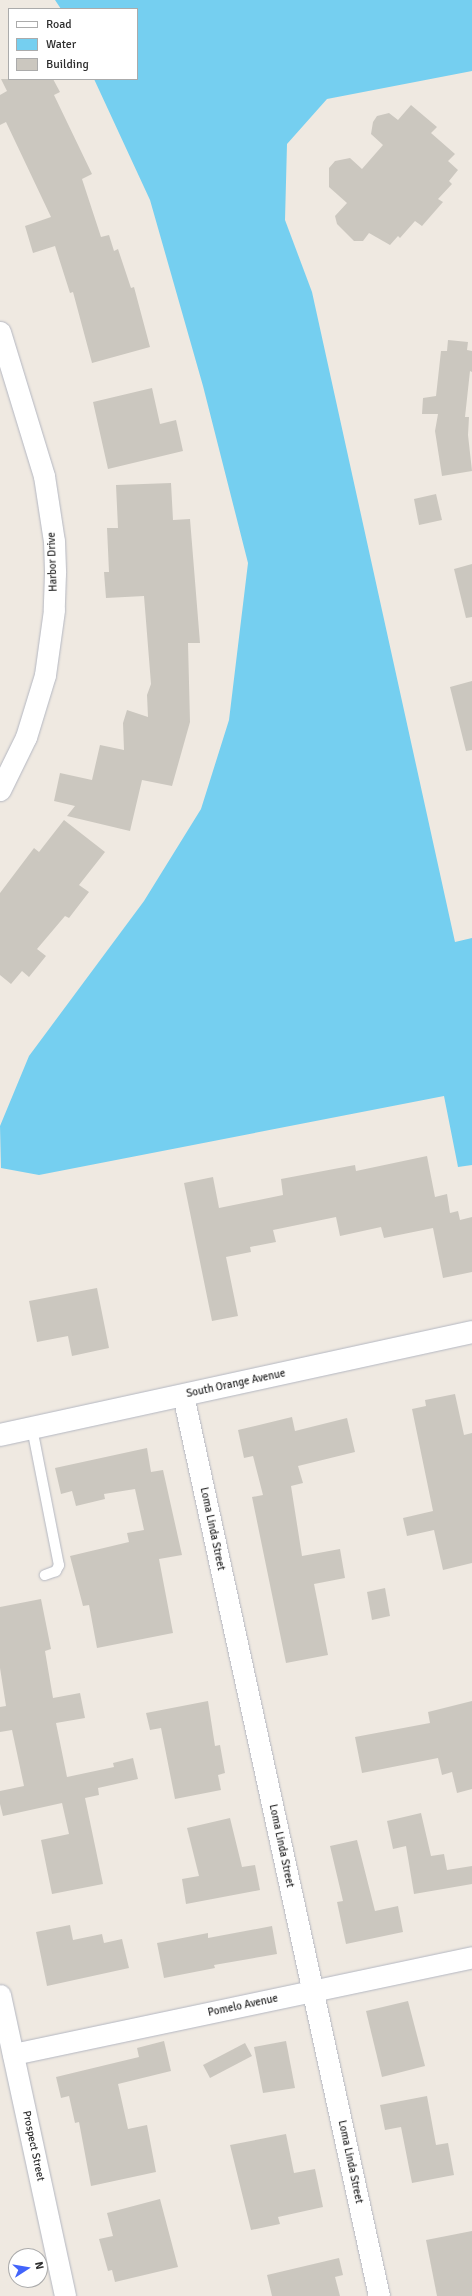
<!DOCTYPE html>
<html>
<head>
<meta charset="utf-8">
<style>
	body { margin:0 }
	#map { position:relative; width:472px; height:2296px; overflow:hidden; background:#efe9e1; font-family:Signika,sans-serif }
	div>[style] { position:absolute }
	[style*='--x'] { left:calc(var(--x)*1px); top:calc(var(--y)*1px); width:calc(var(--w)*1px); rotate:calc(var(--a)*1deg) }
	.water>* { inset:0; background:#75cff0 }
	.building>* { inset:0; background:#cbc7bf }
	.roads { filter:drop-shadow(0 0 1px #b4b7c1) drop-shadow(0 0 1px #b4b7c1) }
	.service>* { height:10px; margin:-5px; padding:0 5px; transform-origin:5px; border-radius:5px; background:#fff }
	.minor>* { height:21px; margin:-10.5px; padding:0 10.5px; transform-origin:10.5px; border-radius:10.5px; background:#fff }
	.tertiary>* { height:22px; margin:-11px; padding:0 11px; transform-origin:11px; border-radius:11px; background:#fff }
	span { translate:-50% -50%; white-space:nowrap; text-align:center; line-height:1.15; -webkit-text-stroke:3.5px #fff; paint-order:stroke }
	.street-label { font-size:11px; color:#2e2e2e }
	.legend { position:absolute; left:8px; top:8px; width:130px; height:72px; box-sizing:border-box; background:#fff; border:1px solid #ababab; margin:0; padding:5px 7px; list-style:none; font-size:12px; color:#2e2e2e }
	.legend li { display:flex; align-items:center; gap:8px; height:20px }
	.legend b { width:20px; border:1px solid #ababab }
	.north { position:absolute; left:8px; top:2248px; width:40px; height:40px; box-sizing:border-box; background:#fff; border:1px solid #ababab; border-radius:50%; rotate:78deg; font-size:11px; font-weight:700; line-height:16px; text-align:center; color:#2e2e2e }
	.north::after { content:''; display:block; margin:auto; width:14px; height:18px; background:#4264fb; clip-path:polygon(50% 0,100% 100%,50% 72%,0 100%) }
</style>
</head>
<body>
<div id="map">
	<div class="water">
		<div style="clip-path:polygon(55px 0,472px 0,472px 71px,327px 99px,287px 144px,285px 220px,312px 292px,455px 942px,472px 938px,472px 1165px,458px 1167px,444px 1096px,39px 1175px,1px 1168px,0 1126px,29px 1056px,144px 901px,201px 809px,229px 720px,248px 563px,203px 386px,150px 200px,94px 79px,137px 79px,137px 9px,61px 9px)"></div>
	</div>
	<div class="building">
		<div style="clip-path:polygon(1px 79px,53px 79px,60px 92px,54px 95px,92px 174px,82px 179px,101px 237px,109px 235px,114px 251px,118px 249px,131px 288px,134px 287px,150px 347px,92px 363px,73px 292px,70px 293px,55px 246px,33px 253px,25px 226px,51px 217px,6px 122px,0 125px,0 95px,7px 91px)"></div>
		<div style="clip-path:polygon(411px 105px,437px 127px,431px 133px,455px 154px,448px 161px,458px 170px,449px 181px,452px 184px,438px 199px,443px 202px,422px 226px,415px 221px,400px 238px,398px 236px,390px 245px,369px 233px,363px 241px,354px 241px,337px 224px,335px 216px,347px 203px,329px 187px,329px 168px,335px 161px,350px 158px,362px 169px,383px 145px,371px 134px,373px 122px,377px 116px,389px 113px,398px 120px)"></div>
		<div style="clip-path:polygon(448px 340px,468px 342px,467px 350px,472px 351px,472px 372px,470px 371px,465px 417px,469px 417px,468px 435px,472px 471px,442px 476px,435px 431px,438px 414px,422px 414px,423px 398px,436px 396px,441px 351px,447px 351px)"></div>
		<div style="clip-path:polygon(152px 388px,160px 424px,176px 420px,183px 451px,108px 469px,93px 402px)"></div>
		<div style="clip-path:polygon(171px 483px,173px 520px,190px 519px,200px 643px,188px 643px,190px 722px,172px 786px,142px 780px,130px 831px,67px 816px,75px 806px,54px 801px,60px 773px,92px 780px,100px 745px,124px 750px,123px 723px,127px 710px,148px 717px,147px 695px,151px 684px,144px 596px,106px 598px,104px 572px,109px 572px,107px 528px,118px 528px,116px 485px)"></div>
		<div style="clip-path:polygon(436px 494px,442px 520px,419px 525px,414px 499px)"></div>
		<div style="clip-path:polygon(472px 564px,472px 617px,466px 618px,454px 569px)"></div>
		<div style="clip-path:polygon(472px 681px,472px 750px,466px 751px,450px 687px)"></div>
		<div style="clip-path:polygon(64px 820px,105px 852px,79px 885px,89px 892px,69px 918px,65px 916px,37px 949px,46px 956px,29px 977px,22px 971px,11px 984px,0 975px,0 893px,34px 848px,39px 852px)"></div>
		<div style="clip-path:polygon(427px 1156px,435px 1197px,447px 1194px,450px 1213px,458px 1211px,460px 1220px,472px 1217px,472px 1272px,443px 1278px,433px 1228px,384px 1238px,381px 1227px,340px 1236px,336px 1217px,273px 1230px,276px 1242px,250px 1247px,251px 1252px,226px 1257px,238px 1316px,212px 1321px,184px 1183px,213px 1177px,219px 1208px,283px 1195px,281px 1179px,355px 1165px,356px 1171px)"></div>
		<div style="clip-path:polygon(97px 1288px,109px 1348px,72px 1356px,68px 1336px,37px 1342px,29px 1301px)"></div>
		<div style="clip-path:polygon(455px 1394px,464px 1435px,472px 1433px,472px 1563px,443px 1570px,434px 1530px,407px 1536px,403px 1518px,433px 1511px,412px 1409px,426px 1406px,425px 1400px)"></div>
		<div style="clip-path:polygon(292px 1417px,295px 1431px,347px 1418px,355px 1452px,298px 1466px,303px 1483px,291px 1486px,302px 1556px,340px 1549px,345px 1578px,314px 1584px,328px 1655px,286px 1663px,252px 1497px,263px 1495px,253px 1456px,244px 1458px,238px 1430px)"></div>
		<div style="clip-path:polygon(147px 1448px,151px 1472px,163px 1470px,182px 1555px,159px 1559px,173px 1633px,97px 1648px,89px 1605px,83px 1606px,70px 1556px,129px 1542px,127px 1533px,144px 1530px,135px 1489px,104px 1494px,105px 1499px,76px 1506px,72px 1491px,61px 1494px,55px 1468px)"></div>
		<div style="clip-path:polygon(385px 1588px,390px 1616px,372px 1620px,367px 1592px)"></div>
		<div style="clip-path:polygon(41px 1599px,51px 1649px,45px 1651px,53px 1698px,80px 1693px,85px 1718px,56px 1723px,67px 1777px,114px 1767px,113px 1763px,133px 1758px,138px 1779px,98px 1788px,99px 1795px,85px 1798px,103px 1884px,52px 1894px,41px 1840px,69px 1834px,62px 1803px,3px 1816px,0 1804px,0 1791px,24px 1786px,12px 1730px,0 1732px,0 1707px,6px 1706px,0 1668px,0 1607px)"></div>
		<div style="clip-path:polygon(208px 1701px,215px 1746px,220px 1745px,225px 1773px,218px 1775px,221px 1790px,175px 1799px,161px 1728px,150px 1730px,146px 1713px)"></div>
		<div style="clip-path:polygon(472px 1701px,472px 1789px,457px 1793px,452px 1772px,442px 1775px,438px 1758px,362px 1773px,355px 1737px,430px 1723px,428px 1712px)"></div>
		<div style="clip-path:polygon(421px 1813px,431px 1856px,444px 1854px,447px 1870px,472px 1866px,472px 1884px,414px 1894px,406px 1846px,393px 1849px,387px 1821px)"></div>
		<div style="clip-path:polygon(230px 1818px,242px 1867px,255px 1865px,260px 1890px,186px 1904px,182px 1879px,199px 1876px,187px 1828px)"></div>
		<div style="clip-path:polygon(357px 1840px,375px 1911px,398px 1906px,403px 1932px,346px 1944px,337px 1902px,343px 1901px,330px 1846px)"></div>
		<div style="clip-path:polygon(70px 1925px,73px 1940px,102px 1934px,104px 1943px,122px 1939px,129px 1968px,47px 1986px,36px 1932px)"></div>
		<div style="clip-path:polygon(272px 1926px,277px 1954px,214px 1965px,215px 1968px,164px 1978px,157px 1943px,208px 1933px,208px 1938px)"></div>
		<div style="clip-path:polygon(408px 2001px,425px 2066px,382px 2077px,366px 2011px)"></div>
		<div style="clip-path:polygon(164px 2041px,171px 2071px,118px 2084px,128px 2129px,147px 2125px,156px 2172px,91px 2186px,79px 2122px,75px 2123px,69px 2096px,61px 2098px,56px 2077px,139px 2057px,137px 2048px)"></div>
		<div style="clip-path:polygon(286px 2041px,295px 2088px,263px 2093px,254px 2047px)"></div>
		<div style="clip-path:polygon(245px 2043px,252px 2056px,210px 2078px,203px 2065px)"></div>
		<div style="clip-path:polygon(427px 2096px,436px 2145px,448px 2143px,454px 2175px,412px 2183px,401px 2127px,385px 2130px,380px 2105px)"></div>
		<div style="clip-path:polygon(286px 2134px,294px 2173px,315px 2169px,323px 2207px,278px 2217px,280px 2224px,251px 2230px,230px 2145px)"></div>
		<div style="clip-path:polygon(160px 2199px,178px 2267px,115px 2282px,112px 2270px,108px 2271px,99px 2239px,113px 2236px,107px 2213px)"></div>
		<div style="clip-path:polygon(472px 2231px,472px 2296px,437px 2296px,426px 2240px)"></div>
		<div style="clip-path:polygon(339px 2258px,343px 2275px,335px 2277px,340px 2296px,272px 2296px,267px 2275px)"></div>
	</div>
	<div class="roads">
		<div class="service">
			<div style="--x:32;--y:1428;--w:140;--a:78.9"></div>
			<div style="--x:59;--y:1565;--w:7;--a:117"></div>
			<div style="--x:56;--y:1571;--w:12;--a:160"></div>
		</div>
		<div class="minor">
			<div style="--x:0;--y:332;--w:151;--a:73"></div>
			<div style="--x:44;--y:476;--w:66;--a:81.3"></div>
			<div style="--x:54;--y:541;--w:32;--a:88"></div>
			<div style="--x:55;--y:573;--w:37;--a:92"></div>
			<div style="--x:54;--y:610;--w:66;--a:97.9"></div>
			<div style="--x:45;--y:675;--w:65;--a:107"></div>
			<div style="--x:26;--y:737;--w:59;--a:116.1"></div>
			<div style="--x:183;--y:1395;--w:922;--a:77.73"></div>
			<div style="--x:0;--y:1995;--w:308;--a:77.8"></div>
			<div style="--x:13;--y:2054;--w:469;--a:-11.9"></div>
		</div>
		<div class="tertiary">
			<div style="--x:0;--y:1435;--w:483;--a:-12.3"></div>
		</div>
	</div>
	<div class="street-label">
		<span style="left:53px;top:562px;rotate:-92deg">Harbor Drive</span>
		<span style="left:236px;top:1384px;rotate:-12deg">South Orange Avenue</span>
		<span style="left:212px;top:1529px;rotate:78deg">Loma Linda Street</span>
		<span style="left:281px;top:1846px;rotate:78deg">Loma Linda Street</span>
		<span style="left:243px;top:2006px;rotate:-12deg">Pomelo Avenue</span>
		<span style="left:33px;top:2146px;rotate:78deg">Prospect Street</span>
		<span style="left:350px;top:2162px;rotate:78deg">Loma Linda Street</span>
	</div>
	<ul class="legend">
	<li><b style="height:5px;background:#fff"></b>Road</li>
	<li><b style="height:11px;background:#75cff0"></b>Water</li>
	<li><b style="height:11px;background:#cbc7bf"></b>Building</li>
	</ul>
	<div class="north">N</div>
</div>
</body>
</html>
